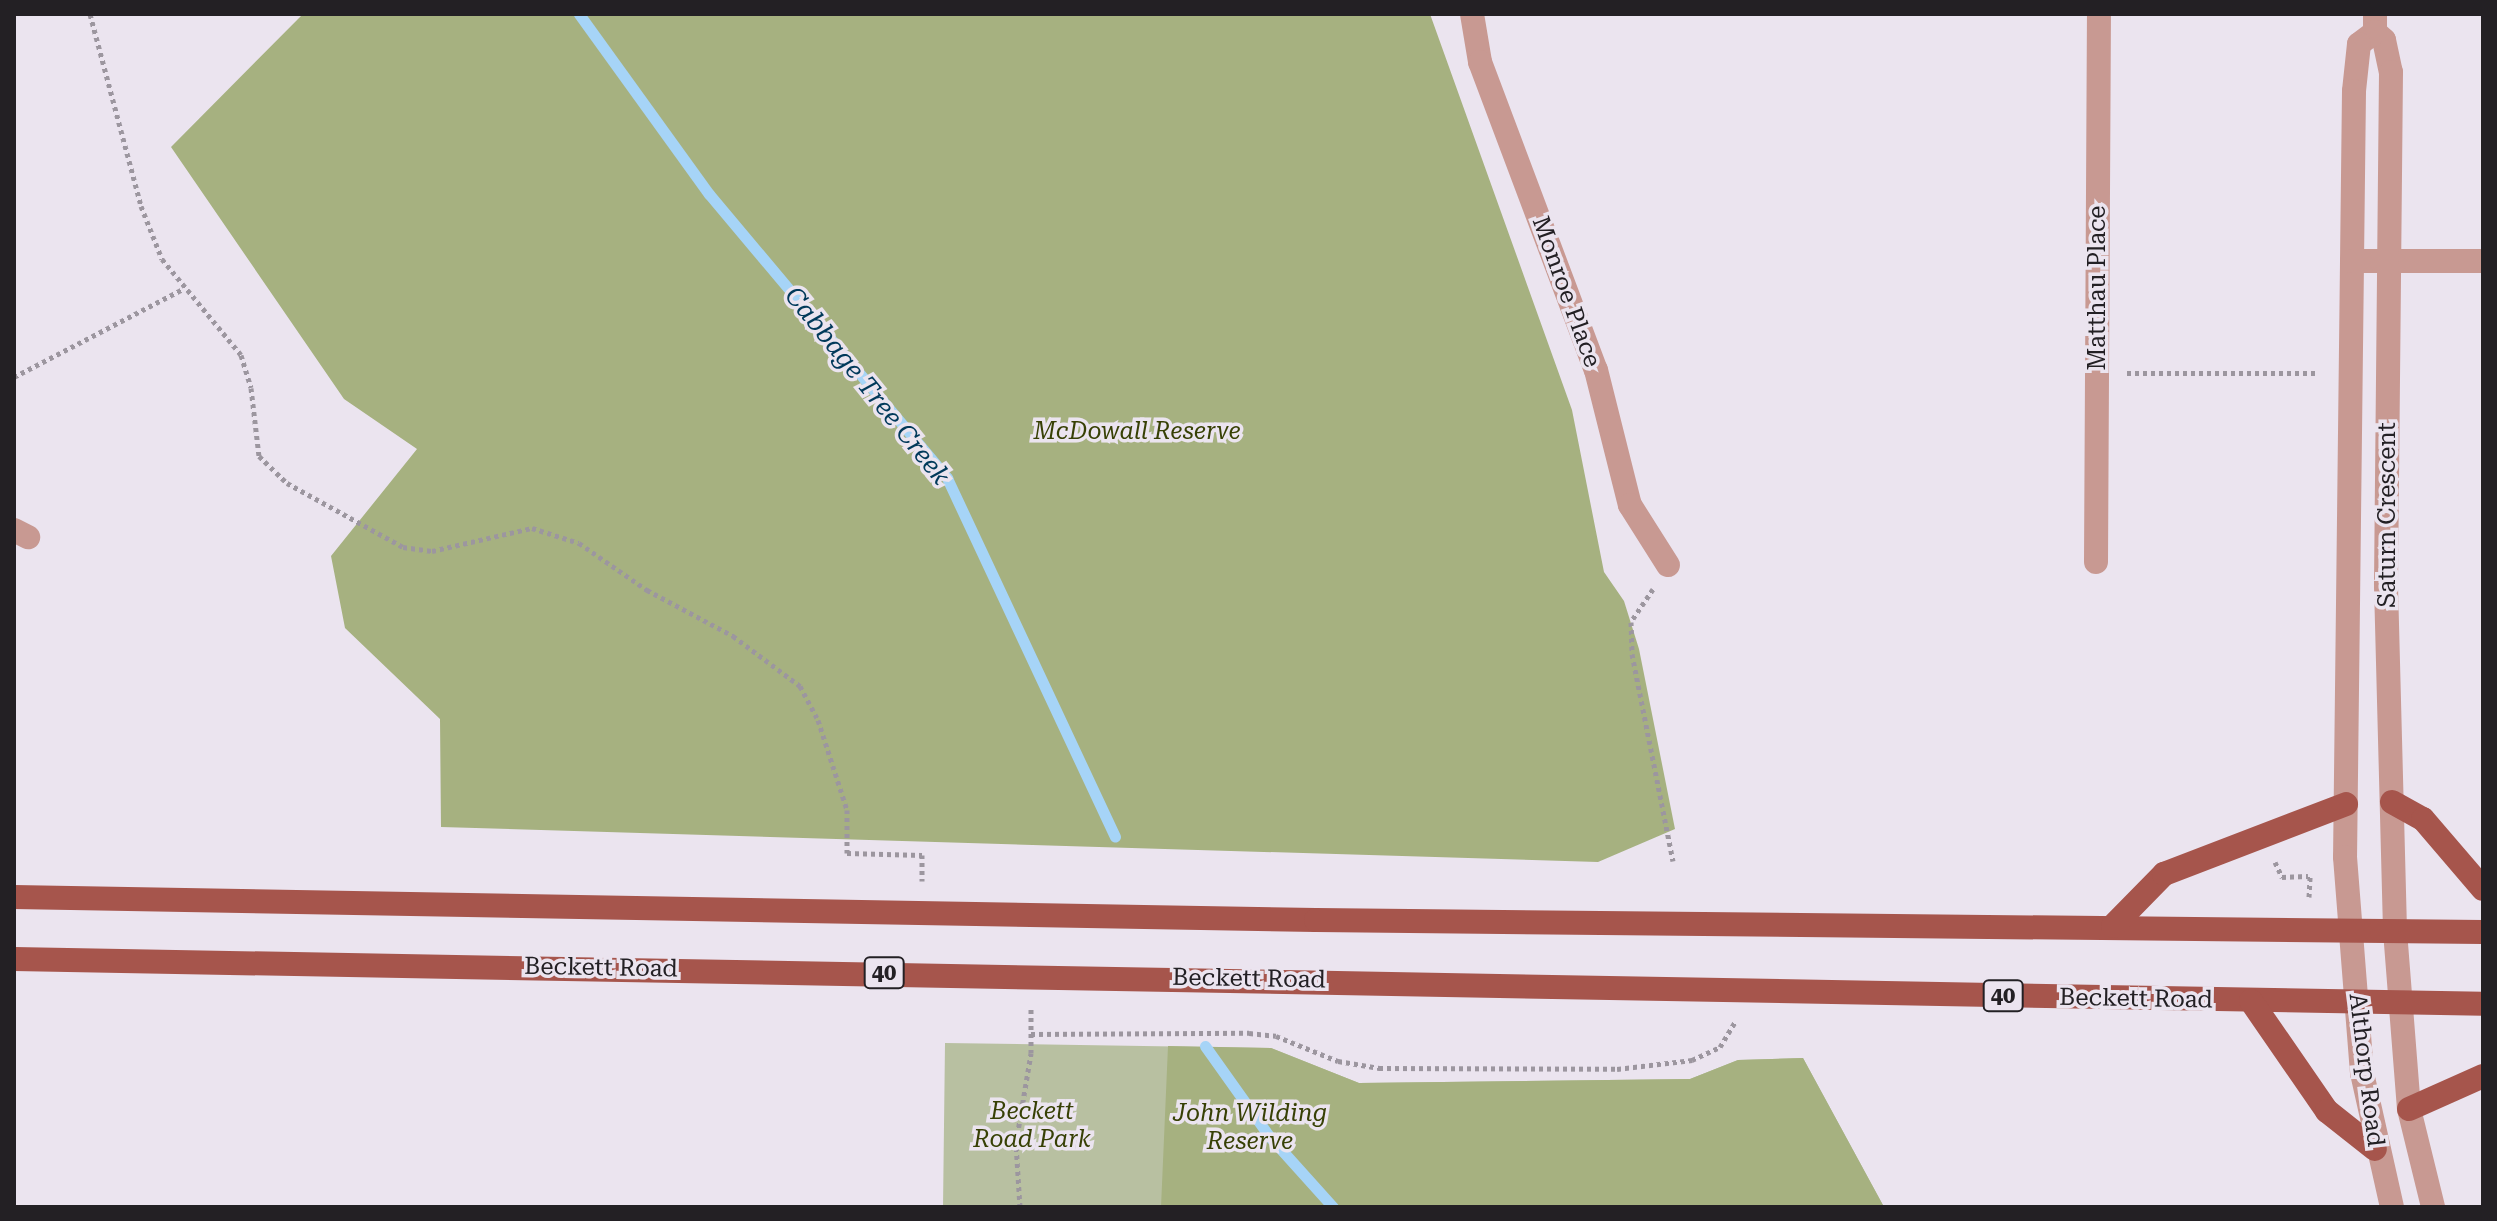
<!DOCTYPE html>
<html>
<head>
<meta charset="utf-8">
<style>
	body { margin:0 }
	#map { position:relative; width:2497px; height:1221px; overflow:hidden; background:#ebe4ef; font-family:"Roboto Serif",serif }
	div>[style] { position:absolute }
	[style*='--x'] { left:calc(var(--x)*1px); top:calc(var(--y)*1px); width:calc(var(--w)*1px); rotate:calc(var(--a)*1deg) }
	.green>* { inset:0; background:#b8c0a1 }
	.forest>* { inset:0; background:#a6b180 }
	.stream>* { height:11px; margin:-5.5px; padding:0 5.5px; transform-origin:5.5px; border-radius:5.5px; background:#a6d4f7 }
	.path>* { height:5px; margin-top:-2.5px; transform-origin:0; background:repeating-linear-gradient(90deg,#9c969f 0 4px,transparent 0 8px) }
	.street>* { height:24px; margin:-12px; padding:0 12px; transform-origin:12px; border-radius:12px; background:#c89992 }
	.primary>* { height:24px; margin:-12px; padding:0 12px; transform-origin:12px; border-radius:12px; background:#a6554c }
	span { translate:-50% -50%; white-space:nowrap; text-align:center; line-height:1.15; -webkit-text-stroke:7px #ebe4ef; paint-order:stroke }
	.shield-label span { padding:2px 6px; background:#ebe4ef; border:2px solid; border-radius:6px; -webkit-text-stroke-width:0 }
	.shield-label { font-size:22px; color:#232024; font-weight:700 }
	.street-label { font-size:24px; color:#232024 }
	.park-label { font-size:24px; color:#374005; font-style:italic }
	.water-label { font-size:26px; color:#00395a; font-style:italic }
	.frame { position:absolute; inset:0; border:16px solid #232024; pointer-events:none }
</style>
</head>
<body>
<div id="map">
	<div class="green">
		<div style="clip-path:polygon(945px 1043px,1271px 1048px,1359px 1083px,1690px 1079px,1738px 1060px,1803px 1058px,1884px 1207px,943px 1207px)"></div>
	</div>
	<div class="forest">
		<div style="clip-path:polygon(303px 14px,1430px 14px,1572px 410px,1604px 572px,1624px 601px,1639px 649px,1675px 829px,1598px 862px,441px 827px,440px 719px,345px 628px,331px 556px,417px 449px,344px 399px,171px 147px)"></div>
		<div style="clip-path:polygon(1168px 1046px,1271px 1048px,1359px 1083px,1690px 1079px,1738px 1060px,1803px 1058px,1884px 1207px,1161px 1207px)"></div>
	</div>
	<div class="stream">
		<div style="--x:579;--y:14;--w:222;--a:54.2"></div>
		<div style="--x:709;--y:194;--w:371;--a:50"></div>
		<div style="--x:947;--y:478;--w:396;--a:64.9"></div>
		<div style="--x:1205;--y:1046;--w:110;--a:54.6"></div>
		<div style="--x:1269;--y:1136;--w:96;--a:48"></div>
	</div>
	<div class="path">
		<div style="--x:90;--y:14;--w:199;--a:75.1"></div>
		<div style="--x:141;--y:206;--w:57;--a:68.4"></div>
		<div style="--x:162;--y:259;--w:124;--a:50.5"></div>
		<div style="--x:241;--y:355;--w:34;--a:73"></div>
		<div style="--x:251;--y:388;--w:68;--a:83.3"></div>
		<div style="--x:259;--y:456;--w:39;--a:44"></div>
		<div style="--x:287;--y:483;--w:132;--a:28.9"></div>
		<div style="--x:403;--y:547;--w:29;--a:8"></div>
		<div style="--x:432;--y:551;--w:103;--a:-13"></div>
		<div style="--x:532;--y:528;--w:49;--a:17.7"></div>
		<div style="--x:579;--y:543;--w:83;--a:34.7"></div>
		<div style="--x:647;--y:590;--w:98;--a:28.1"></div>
		<div style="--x:733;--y:636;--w:84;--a:36.7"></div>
		<div style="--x:800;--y:686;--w:38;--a:62"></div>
		<div style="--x:818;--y:720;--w:95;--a:72.1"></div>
		<div style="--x:847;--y:810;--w:43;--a:90"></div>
		<div style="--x:847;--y:853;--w:75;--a:1.5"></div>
		<div style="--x:922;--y:855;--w:26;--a:90"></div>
		<div style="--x:2127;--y:373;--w:191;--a:0"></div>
		<div style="--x:14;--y:377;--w:191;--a:-27.5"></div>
		<div style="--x:1653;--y:589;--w:40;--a:124"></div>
		<div style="--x:1631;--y:622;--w:32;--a:88"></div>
		<div style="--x:1632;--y:654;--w:211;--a:78.8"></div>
		<div style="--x:2275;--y:862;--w:17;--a:65"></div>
		<div style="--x:2282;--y:877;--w:26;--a:-2"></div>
		<div style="--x:2309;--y:897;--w:21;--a:-87"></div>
		<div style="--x:1031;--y:1034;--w:218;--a:-0.3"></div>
		<div style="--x:1249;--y:1033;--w:27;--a:6"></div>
		<div style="--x:1276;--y:1036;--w:67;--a:22"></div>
		<div style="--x:1338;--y:1061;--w:42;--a:9.7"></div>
		<div style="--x:1379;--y:1068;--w:238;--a:0.2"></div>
		<div style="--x:1617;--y:1069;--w:76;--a:-6.8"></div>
		<div style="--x:1692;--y:1060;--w:31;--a:-25"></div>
		<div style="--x:1720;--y:1047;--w:29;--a:-59"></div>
		<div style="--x:1020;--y:1207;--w:64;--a:-93.6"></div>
		<div style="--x:1016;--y:1143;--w:91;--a:-80.5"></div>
		<div style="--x:1031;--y:1053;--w:44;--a:-90"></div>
	</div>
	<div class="street">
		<div style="--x:1472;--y:14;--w:49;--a:80.5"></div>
		<div style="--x:1480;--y:62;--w:329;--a:69.4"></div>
		<div style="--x:1596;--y:370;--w:139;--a:75.9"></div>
		<div style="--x:1630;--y:505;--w:71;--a:57.7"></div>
		<div style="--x:2375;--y:14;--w:18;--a:90"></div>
		<div style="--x:2375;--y:32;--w:12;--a:42"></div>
		<div style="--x:2384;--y:40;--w:33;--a:78"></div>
		<div style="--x:2391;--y:72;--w:514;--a:90.56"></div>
		<div style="--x:2386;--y:586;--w:345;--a:88.5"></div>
		<div style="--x:2395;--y:931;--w:179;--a:85.5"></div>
		<div style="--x:2409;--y:1109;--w:101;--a:76.2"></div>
		<div style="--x:2375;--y:32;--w:20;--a:143"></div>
		<div style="--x:2359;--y:44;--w:47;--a:96.1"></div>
		<div style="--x:2354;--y:91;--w:766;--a:90.67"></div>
		<div style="--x:2345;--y:857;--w:217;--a:85.5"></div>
		<div style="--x:2362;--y:1073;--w:137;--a:77.4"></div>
		<div style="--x:2352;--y:261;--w:131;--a:0"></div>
		<div style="--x:14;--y:530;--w:16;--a:27"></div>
		<div style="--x:2096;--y:562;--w:548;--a:-89.69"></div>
	</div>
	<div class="primary">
		<div style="--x:2392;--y:802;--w:35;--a:29"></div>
		<div style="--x:2423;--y:819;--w:92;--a:49.4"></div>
		<div style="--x:14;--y:897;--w:1302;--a:1.01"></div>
		<div style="--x:1316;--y:920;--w:1167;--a:0.59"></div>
		<div style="--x:2113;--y:926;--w:73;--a:-45.6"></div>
		<div style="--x:2164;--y:874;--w:195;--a:-21"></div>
		<div style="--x:14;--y:959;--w:2469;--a:1.04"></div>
		<div style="--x:2251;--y:1001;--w:134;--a:55.4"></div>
		<div style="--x:2327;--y:1111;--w:61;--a:38.4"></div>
		<div style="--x:2409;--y:1109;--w:81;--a:-24"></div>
	</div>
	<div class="shield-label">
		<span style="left:884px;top:973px">40</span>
		<span style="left:2003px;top:996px">40</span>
	</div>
	<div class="street-label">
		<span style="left:2098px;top:288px;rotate:-90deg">Matthau Place</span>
		<span style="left:1566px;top:292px;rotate:70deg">Monroe Place</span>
		<span style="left:2388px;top:515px;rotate:-90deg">Saturn Crescent</span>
		<span style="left:601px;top:968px;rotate:1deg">Beckett Road</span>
		<span style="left:1249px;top:979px;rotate:1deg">Beckett Road</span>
		<span style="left:2136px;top:999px;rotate:1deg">Beckett Road</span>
		<span style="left:2366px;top:1070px;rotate:83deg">Althorp Road</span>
	</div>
	<div class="park-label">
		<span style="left:1137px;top:432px">McDowall Reserve</span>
		<span style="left:1032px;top:1126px">Beckett<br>Road Park</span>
		<span style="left:1250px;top:1128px">John Wilding<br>Reserve</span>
	</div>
	<div class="water-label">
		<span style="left:867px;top:386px;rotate:51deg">Cabbage Tree Creek</span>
	</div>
	<div class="frame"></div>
</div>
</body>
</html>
